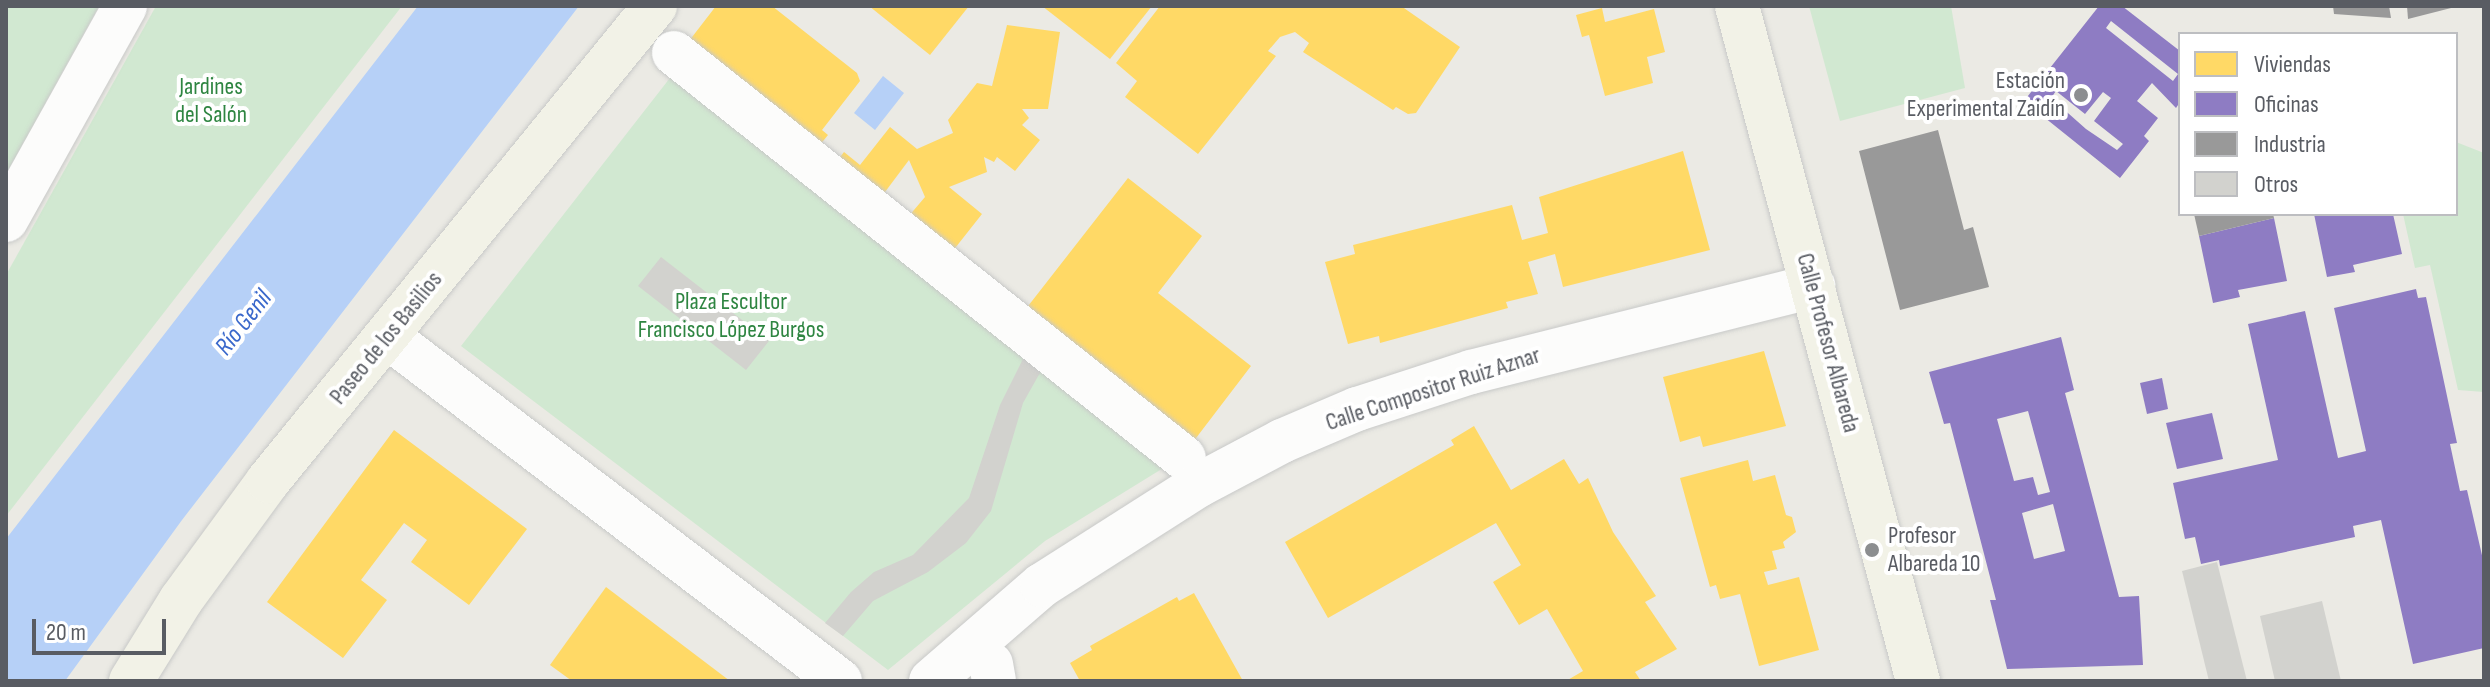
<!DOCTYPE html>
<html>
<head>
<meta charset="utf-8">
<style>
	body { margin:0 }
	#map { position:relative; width:2490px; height:687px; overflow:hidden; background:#ebeae4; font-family:"Sofia Sans Condensed",sans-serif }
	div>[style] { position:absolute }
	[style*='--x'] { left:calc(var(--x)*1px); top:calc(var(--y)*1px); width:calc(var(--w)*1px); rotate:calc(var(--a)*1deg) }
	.green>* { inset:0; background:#d1e8d1 }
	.water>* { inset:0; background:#b6d0f7 }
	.homes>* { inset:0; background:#ffd966 }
	.offices>* { inset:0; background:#8e7cc3 }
	.industry>* { inset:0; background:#999 }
	.building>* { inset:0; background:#d2d2ce }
	.roads { filter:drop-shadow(0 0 2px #c8c9c8) drop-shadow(0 0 2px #c8c9c8) }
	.minor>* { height:44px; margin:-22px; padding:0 22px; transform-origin:22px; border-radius:22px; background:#fcfcfb }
	.major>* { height:44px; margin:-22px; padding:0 22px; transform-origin:22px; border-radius:22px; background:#f2f2e7 }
	.dots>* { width:22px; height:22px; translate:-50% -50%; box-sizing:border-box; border:4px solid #fff; border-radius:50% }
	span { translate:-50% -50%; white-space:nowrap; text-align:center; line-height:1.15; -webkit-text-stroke:8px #fff; paint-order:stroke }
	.poi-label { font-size:24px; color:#595c63 }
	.right { translate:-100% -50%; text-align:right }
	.left { translate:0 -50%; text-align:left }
	.park-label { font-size:24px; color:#2e8541 }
	.street-label { font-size:24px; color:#595c63 }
	.water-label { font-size:26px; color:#3a68cb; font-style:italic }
	.frame { position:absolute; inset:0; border:8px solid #595c63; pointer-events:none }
	.legend { position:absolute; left:2178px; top:32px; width:280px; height:184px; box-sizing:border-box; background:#fff; border:2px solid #bdbec1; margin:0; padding:10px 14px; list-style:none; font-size:24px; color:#595c63 }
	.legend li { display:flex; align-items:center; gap:16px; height:40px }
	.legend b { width:40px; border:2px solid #bdbec1 }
	.scale { position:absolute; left:32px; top:619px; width:134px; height:36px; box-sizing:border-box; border:4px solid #595c63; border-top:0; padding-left:10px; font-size:24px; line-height:28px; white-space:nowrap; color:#595c63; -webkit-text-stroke:6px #fff; paint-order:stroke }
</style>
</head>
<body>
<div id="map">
	<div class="green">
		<div style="clip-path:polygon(6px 6px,99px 6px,6px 174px)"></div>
		<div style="clip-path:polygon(156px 6px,402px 6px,6px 516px,6px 275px)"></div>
		<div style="clip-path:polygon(1809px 6px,1951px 6px,1965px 88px,1840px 121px)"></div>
		<div style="clip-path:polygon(691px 51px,1199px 446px,1045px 541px,888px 670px,461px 346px)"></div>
		<div style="clip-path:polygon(2456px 142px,2484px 153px,2484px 392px,2458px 390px,2430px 265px,2415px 268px,2403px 214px,2456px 214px)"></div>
	</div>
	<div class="water">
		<div style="clip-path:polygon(418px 6px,579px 6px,182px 520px,65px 681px,6px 681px,6px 539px)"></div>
		<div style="clip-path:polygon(883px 76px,904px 93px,875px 130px,854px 113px)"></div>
	</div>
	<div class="homes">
		<div style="clip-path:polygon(716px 6px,772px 6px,857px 73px,860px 81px,822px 130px,828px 135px,819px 146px,689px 41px)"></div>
		<div style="clip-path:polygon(869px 6px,969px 6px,930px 55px)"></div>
		<div style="clip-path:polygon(1042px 6px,1152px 6px,1110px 59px)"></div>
		<div style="clip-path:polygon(1160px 6px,1401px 6px,1460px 47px,1416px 113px,1408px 114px,1396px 107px,1393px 110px,1303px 52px,1309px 43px,1295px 32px,1280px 37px,1268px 51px,1276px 56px,1198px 154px,1125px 97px,1137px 81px,1116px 63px)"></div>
		<div style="clip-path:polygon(1602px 8px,1605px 22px,1654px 9px,1665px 52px,1647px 57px,1653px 83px,1605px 96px,1589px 35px,1582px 37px,1576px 15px)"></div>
		<div style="clip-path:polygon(1007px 25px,1060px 32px,1048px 109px,1022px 109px,1029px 118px,1022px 125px,1040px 140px,1015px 171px,997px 157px,994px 162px,984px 157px,987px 172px,949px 187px,982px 214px,952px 252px,908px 217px,925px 197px,909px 160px,882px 196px,837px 161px,844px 152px,860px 165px,890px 127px,917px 149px,953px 133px,948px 120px,977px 83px,992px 86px)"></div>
		<div style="clip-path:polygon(1683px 151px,1710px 250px,1563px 287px,1555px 254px,1528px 262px,1538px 294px,1506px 302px,1508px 308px,1380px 343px,1379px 336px,1348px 344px,1325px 262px,1355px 254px,1353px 245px,1512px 205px,1522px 240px,1548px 233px,1539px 197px)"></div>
		<div style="clip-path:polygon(1128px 178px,1202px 236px,1158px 293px,1251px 366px,1193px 442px,1025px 310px)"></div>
		<div style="clip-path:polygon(1764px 351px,1786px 426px,1703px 447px,1700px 436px,1680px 442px,1663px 377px)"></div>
		<div style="clip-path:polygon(1474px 426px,1511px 490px,1564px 459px,1579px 484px,1588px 478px,1613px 532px,1656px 596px,1645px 602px,1677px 649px,1635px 672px,1641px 681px,1566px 681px,1583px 671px,1547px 609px,1519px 625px,1493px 582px,1521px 565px,1496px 523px,1328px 618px,1285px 542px,1454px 445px,1451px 440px)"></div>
		<div style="clip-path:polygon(394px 430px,527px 529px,469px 605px,411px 562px,427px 540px,404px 523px,361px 580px,387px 600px,343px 658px,267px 602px)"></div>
		<div style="clip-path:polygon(1748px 460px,1753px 481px,1775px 475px,1786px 515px,1792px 517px,1796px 532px,1783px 542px,1785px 548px,1772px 551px,1777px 569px,1764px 572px,1768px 585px,1799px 577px,1819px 650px,1759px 666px,1740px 594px,1720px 599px,1716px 585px,1710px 587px,1680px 478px)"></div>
		<div style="clip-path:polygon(606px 587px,730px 681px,572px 681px,550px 665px)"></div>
		<div style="clip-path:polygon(1194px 593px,1243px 681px,1080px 681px,1070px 663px,1092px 650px,1090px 646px,1177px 597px,1179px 601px)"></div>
	</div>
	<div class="offices">
		<div style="clip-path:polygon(evenodd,2099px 6px,2122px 6px,2180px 51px,2180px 102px,2176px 108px,2152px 83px,2137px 101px,2158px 118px,2144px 136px,2149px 141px,2120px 178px,2024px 101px,2099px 6px,2111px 21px,2178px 74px,2173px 81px,2106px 28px,2111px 21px,2099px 6px,2056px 91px,2085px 114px,2103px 92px,2111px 98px,2094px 121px,2123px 144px,2117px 150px,2086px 129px,2051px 98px,2056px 91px)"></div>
		<div style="clip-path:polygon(2314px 214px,2393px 214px,2402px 254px,2353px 265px,2355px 272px,2327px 277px)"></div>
		<div style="clip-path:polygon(2274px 218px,2287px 281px,2238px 290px,2240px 297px,2213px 303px,2199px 236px)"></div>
		<div style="clip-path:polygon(2416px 289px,2418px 298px,2426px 297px,2457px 443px,2450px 444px,2460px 491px,2467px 490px,2484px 564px,2484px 648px,2413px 664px,2381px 520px,2353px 526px,2355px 537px,2220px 566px,2219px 560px,2201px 564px,2195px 537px,2185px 539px,2173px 483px,2278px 460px,2248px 324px,2305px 311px,2338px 458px,2366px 451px,2334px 308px)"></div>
		<div style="clip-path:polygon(evenodd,2061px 337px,2074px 390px,2065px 393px,2119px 597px,2139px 596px,2143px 665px,2007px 669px,1990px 600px,1996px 600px,1950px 423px,1944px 424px,1929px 372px,2061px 337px,2028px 411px,2050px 492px,2038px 495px,2033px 477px,2014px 481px,1997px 419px,2028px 411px,2061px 337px,2053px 504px,2065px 551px,2034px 559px,2022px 513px,2053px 504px)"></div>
		<div style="clip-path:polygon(2162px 378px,2168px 409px,2147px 414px,2140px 383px)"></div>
		<div style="clip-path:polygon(2212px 413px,2223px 459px,2177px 469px,2166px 423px)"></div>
	</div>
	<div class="industry">
		<div style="clip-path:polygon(2333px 6px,2389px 6px,2391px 18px,2334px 14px)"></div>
		<div style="clip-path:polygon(2407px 6px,2455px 6px,2455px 7px,2408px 19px)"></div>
		<div style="clip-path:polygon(1938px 130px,1964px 230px,1973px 227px,1989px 287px,1900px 310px,1859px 151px)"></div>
		<div style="clip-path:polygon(2194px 214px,2273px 214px,2274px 218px,2199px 236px)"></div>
	</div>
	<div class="building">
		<div style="clip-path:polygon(661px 257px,769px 341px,746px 370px,638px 286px)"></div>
		<div style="clip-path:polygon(1025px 355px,1041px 371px,1023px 403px,991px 511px,966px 543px,928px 572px,873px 601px,843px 636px,825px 623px,851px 592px,874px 572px,913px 555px,969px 498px,1000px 405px)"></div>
		<div style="clip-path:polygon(2217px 562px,2247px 681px,2209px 681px,2182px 571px)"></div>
		<div style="clip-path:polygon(2322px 601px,2341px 681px,2275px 681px,2260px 616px)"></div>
	</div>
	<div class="roads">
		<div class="minor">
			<div style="--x:674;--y:53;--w:651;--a:38.45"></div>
			<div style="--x:6;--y:220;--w:245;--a:-60.9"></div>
			<div style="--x:388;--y:337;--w:568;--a:37.27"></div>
			<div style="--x:991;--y:664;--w:17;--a:80"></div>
			<div style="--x:931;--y:681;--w:147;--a:-40.9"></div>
			<div style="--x:1042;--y:585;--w:186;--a:-32.5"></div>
			<div style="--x:1199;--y:485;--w:94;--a:-27.9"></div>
			<div style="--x:1282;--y:441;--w:82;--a:-23.1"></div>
			<div style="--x:1357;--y:409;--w:120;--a:-18"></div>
			<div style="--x:1471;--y:372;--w:353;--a:-14.1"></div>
		</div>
		<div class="major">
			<div style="--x:1737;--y:6;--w:699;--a:74.99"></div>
			<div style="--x:131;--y:681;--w:95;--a:-58.3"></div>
			<div style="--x:181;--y:600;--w:147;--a:-53.8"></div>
			<div style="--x:268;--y:481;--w:613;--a:-50.83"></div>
		</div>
	</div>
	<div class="dots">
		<div style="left:2081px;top:95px;background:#8c8e90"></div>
		<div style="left:1872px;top:550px;background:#8c8e90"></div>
	</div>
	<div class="poi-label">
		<span class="right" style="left:2065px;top:95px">Estación<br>Experimental Zaidín</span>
		<span class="left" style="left:1888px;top:550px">Profesor<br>Albareda 10</span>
	</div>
	<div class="park-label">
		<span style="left:211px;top:101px">Jardines<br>del Salón</span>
		<span style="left:731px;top:316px">Plaza Escultor<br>Francisco López Burgos</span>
	</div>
	<div class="street-label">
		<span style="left:386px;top:338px;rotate:-51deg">Paseo de los Basilios</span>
		<span style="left:1828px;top:343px;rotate:75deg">Calle Profesor Albareda</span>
		<span style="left:1433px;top:389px;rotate:-18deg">Calle Compositor Ruiz Aznar</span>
	</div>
	<div class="water-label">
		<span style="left:244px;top:323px;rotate:-52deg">Río Genil</span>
	</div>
	<div class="frame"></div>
	<ul class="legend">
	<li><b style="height:22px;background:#ffd966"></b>Viviendas</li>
	<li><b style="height:22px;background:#8e7cc3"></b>Oficinas</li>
	<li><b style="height:22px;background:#999"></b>Industria</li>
	<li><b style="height:22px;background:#d2d2ce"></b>Otros</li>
	</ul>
	<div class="scale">20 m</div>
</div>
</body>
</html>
